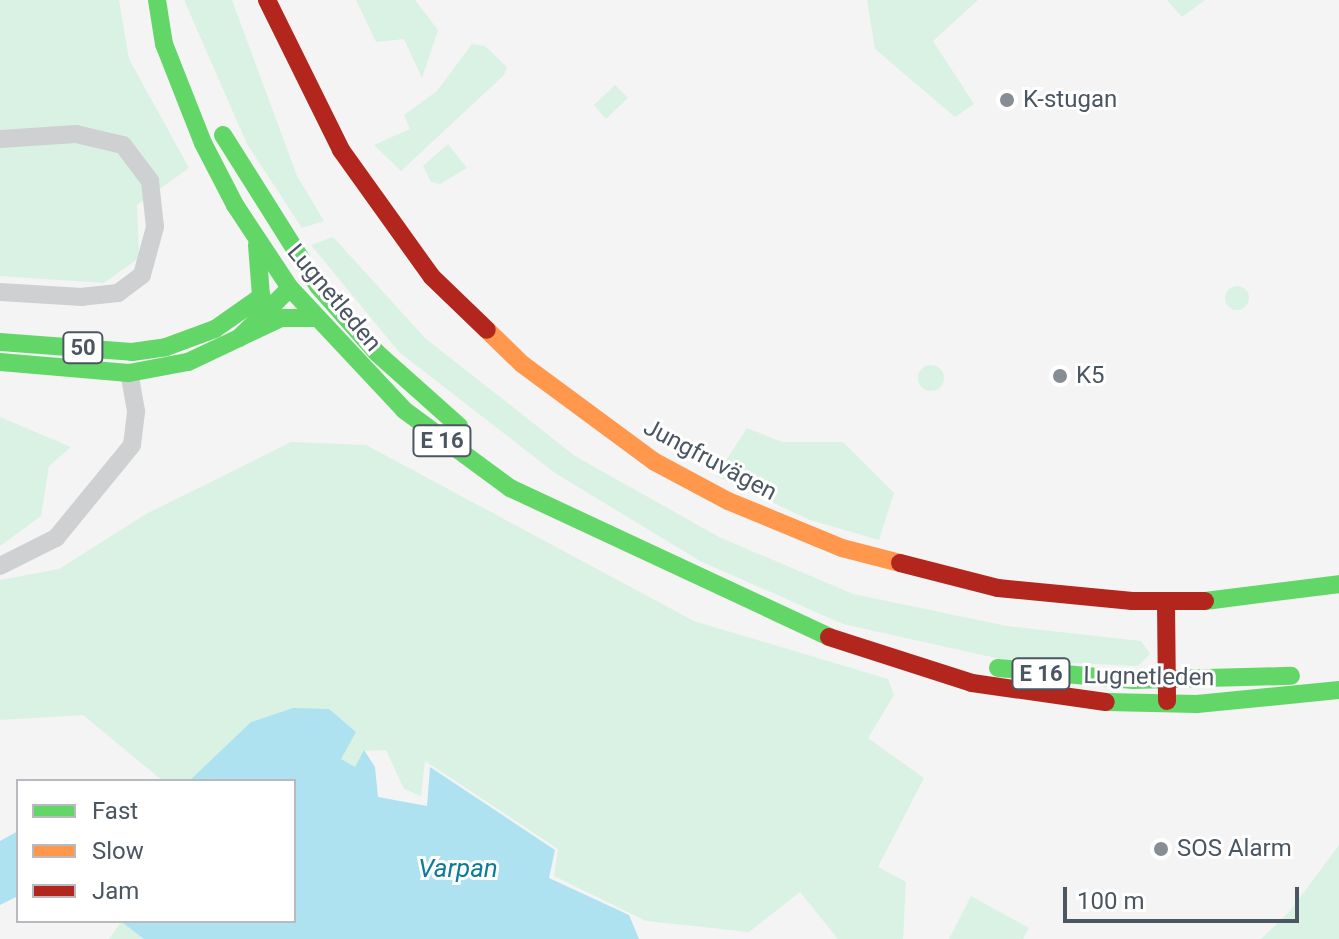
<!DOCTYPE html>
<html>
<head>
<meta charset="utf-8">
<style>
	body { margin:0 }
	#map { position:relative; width:1339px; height:939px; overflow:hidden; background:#f4f4f4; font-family:Roboto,sans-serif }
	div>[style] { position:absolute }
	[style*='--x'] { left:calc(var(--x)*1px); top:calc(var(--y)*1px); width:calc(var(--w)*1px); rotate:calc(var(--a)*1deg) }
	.green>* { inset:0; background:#d9f2e3 }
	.round { border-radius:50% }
	.water>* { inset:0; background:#aee2f0 }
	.street>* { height:18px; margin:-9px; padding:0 9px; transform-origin:9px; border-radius:9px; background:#ced0d2 }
	.fast>* { height:18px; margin:-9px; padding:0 9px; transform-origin:9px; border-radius:9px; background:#63d668 }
	.slow>* { height:18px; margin:-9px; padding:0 9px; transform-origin:9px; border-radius:9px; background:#ff974d }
	.jam>* { height:18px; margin:-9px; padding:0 9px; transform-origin:9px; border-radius:9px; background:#b3261e }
	.dots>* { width:22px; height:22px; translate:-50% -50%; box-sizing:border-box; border:4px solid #fff; border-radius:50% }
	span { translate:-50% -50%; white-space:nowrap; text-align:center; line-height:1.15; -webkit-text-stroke:6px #fff; paint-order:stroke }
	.shield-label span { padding:2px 6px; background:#fff; border:2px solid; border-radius:6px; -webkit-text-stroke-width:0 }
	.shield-label { font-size:22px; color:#4a5661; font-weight:700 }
	.poi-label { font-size:24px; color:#4a5661 }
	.left { translate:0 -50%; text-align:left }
	.street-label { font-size:24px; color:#4a5661 }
	.water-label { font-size:26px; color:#0c7c9b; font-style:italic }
	.legend { position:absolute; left:16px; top:779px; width:280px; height:144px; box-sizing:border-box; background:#fff; border:2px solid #b7bbc0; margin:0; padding:10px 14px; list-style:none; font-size:24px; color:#4a5661 }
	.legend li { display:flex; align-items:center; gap:16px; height:40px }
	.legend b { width:40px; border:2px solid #b7bbc0 }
	.scale { position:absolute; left:1063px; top:887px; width:236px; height:36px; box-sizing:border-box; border:4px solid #4a5661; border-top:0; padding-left:10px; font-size:24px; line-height:28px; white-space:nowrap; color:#4a5661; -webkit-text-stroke:6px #fff; paint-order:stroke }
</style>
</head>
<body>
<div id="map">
	<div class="green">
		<div style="clip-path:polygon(0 0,119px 0,129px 59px,189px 168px,137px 205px,139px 258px,104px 283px,0 276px)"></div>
		<div style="clip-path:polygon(184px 0,232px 0,297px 176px,324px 221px,302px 228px,247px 144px)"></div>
		<div style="clip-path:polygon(356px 0,415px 0,438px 30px,422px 78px,404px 39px,376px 42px)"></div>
		<div style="clip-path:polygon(867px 0,978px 0,933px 41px,974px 104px,955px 117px,875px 49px)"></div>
		<div style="clip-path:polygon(1167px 0,1205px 0,1182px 17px)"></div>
		<div style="clip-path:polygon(472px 44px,485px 46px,507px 67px,504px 75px,401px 171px,374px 145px,410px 129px,404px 115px,437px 91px)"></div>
		<div style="clip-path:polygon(615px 85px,628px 98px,606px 119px,594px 105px)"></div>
		<div style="clip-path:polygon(448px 144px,467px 168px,440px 184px,431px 182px,423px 166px)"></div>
		<div style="clip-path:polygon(333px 237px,425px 338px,575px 456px,719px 537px,853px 594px,1007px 626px,1141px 641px,1150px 654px,1138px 666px,1005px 660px,843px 624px,700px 561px,555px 473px,399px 352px,311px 245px)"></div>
		<div class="round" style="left:1225px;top:286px;width:24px;height:24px"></div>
		<div class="round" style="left:918px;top:365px;width:26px;height:26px"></div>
		<div style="clip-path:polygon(0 417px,71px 447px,49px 466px,41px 516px,0 546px)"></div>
		<div style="clip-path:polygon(747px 428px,782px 442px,843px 442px,894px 493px,879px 540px,810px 520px,716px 476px)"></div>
		<div style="clip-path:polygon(291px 442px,366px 445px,694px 621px,888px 679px,894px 695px,868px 738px,924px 778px,878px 867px,906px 882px,903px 939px,838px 939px,800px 892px,749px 932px,646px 921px,554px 876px,558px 849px,425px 761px,421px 796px,404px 789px,386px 750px,364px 751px,355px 768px,340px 759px,293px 708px,251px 722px,189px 781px,163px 781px,83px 715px,0 720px,0 580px,59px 569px,146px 514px)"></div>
		<div style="clip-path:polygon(1339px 845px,1339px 939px,1261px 939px,1290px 911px)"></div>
		<div style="clip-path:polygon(971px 896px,1029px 928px,1023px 939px,949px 939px)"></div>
		<div style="clip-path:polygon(121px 922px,144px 939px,109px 939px)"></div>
	</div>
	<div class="water">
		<div style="clip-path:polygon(293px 708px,329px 709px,356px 732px,341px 759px,355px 767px,364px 750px,375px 767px,378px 797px,427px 806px,430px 767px,555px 850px,549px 878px,629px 915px,639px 939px,144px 939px,120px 921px,294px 921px,294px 781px,189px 781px,251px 722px)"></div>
		<div style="clip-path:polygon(18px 831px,18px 896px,0 905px,0 841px)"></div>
	</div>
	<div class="street">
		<div style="--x:0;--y:139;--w:76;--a:-3.8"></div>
		<div style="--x:76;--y:134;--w:48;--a:13.2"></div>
		<div style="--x:123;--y:145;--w:45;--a:53.1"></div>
		<div style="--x:150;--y:181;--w:46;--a:83.8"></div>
		<div style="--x:155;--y:227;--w:50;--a:105.2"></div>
		<div style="--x:142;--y:275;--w:30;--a:143"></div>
		<div style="--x:118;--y:293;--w:36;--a:174"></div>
		<div style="--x:82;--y:297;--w:82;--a:-176.5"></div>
		<div style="--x:0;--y:566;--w:63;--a:-26.6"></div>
		<div style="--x:56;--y:538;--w:120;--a:-50.7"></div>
		<div style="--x:132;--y:445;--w:34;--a:-83"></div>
		<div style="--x:136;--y:411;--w:39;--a:-100"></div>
	</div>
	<div class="fast">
		<div style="--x:157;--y:0;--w:45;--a:81"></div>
		<div style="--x:164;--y:44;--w:106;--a:68.5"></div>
		<div style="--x:203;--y:143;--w:70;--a:62.7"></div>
		<div style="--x:235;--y:205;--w:100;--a:56.5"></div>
		<div style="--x:290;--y:288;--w:167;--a:46.9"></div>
		<div style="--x:404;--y:410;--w:132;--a:36.3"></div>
		<div style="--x:510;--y:488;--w:352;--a:25"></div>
		<div style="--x:223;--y:135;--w:178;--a:57.8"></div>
		<div style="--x:318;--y:286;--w:89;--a:48.6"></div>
		<div style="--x:377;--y:353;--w:110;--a:41.7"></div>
		<div style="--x:257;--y:245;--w:51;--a:85.5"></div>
		<div style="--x:239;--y:338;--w:47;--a:-25.5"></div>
		<div style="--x:281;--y:318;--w:34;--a:0"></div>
		<div style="--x:0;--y:342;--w:132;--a:4.3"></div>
		<div style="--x:132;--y:352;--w:34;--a:-8"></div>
		<div style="--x:166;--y:347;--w:52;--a:-20.2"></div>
		<div style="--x:215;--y:329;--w:57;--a:-35.1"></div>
		<div style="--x:0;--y:362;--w:129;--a:4.9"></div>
		<div style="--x:129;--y:373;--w:60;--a:-10.6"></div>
		<div style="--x:188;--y:362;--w:56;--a:-25.2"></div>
		<div style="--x:239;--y:338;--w:71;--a:-44.4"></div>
		<div style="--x:1205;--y:601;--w:135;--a:-7.2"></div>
		<div style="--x:998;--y:668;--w:136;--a:5.1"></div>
		<div style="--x:1133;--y:680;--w:158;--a:-1.5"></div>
		<div style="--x:1106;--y:702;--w:91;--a:1.3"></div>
		<div style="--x:1197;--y:704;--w:143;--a:-5.6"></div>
	</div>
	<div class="slow">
		<div style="--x:487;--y:330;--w:49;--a:44.2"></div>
		<div style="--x:522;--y:364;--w:165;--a:36.4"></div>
		<div style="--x:655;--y:462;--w:83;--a:28.1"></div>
		<div style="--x:728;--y:501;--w:123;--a:22.4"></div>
		<div style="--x:842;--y:548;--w:60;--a:14.5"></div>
	</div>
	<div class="jam">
		<div style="--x:267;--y:0;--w:167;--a:63.7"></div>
		<div style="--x:341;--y:150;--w:156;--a:54.4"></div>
		<div style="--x:432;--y:277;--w:76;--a:43.9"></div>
		<div style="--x:900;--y:563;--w:101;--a:14.3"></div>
		<div style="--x:998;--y:588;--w:135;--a:5.5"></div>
		<div style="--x:1132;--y:601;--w:73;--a:0"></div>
		<div style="--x:1166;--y:602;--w:99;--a:89.4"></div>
		<div style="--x:829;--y:637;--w:150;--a:17.8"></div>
		<div style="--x:972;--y:683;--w:135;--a:8.1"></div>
	</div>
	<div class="dots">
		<div style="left:1007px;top:100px;background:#868d94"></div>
		<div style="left:1060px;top:376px;background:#868d94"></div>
		<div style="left:1161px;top:849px;background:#868d94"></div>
	</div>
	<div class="shield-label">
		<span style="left:83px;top:348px">50</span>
		<span style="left:442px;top:441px">E 16</span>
		<span style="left:1041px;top:674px">E 16</span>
	</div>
	<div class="poi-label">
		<span class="left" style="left:1023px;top:100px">K-stugan</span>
		<span class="left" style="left:1076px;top:376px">K5</span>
		<span class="left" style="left:1177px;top:849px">SOS Alarm</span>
	</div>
	<div class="street-label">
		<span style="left:334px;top:298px;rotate:50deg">Lugnetleden</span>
		<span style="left:710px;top:460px;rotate:28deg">Jungfruvägen</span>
		<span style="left:1149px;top:677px;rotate:1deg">Lugnetleden</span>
	</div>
	<div class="water-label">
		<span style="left:458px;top:869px">Varpan</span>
	</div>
	<ul class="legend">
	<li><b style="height:10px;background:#63d668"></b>Fast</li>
	<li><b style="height:10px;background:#ff974d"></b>Slow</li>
	<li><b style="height:10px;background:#b3261e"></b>Jam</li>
	</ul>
	<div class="scale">100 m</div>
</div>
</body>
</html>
